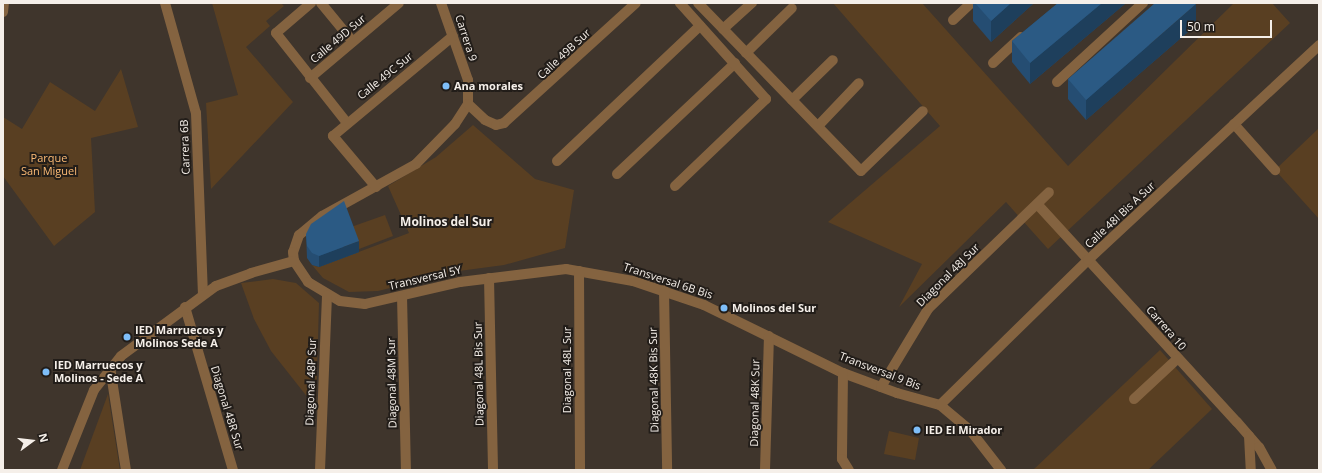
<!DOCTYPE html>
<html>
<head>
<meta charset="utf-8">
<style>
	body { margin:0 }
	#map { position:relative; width:1322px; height:473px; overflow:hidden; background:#3f352c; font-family:"Open Sans",sans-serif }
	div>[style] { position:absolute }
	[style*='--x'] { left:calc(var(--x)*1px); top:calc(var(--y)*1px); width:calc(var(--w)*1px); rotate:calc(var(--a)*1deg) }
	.green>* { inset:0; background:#593f22 }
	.minor>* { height:10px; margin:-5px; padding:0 5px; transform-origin:5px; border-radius:5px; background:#846340 }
	.wall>* { inset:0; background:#254d72 }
	.shaded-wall>* { inset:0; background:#1e3f5c }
	.building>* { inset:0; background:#2b5a84 }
	.dots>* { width:11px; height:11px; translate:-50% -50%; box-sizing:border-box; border:2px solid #221d19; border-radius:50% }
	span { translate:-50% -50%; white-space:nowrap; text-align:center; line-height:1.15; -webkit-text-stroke:4px #221d19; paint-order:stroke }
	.street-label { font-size:11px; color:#f5efe9 }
	.poi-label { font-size:11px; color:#f5efe9; font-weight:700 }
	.left { translate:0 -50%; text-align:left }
	.park-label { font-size:11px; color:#fdbb75 }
	.neighbourhood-label { font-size:12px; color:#f5efe9; font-weight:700 }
	.frame { position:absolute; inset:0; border:4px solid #f5efe9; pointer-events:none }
	.north { position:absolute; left:12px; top:421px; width:40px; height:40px; -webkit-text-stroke:3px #221d19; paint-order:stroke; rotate:75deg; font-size:11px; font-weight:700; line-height:16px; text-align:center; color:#f5efe9 }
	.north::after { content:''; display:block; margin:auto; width:14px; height:18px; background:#f5efe9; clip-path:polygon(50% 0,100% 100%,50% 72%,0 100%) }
	.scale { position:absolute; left:1180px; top:20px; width:92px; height:18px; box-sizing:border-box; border:2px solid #f5efe9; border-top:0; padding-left:5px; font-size:12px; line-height:14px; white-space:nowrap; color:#f5efe9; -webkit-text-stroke:3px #221d19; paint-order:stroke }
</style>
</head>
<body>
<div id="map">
	<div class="green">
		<div style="clip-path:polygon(212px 3px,281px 3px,284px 6px,266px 21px,270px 26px,246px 47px,293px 102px,211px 189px,206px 103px,238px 95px)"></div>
		<div style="clip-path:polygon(833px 3px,922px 3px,1068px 166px,1234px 3px,1272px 3px,1290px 23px,1048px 249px,1006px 202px,899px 307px,922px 264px,828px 222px,940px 126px)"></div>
		<div style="clip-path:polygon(121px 69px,138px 127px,91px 138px,95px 212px,54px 246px,3px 176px,3px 117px,22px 129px,50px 82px,95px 111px)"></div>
		<div style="clip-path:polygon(473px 125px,535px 179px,574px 190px,565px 248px,504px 265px,459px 271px,378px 291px,349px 292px,323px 278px,312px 265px,319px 267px,409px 233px,388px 186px,436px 157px)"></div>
		<div style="clip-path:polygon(1319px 128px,1319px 219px,1275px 170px)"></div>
		<div style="clip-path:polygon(385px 215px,393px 236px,359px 249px,351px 227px)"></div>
		<div style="clip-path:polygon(273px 279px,296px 283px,319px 303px,316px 408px,271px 351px,254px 319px,241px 283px)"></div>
		<div style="clip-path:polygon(1160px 350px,1212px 409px,1148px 470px,1033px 470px)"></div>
		<div style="clip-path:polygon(108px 394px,120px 470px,80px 470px)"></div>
		<div style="clip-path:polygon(889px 431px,919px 438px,915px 460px,884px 454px)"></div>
	</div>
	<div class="minor">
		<div style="--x:165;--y:3;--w:114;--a:74.3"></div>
		<div style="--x:196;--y:113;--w:181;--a:87.8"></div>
		<div style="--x:311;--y:3;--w:46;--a:139.4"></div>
		<div style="--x:276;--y:33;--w:115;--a:51.7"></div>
		<div style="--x:321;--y:3;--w:50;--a:50.6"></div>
		<div style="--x:441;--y:3;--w:82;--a:70.7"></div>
		<div style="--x:468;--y:80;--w:24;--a:90"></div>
		<div style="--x:468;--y:104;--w:24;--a:123"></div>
		<div style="--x:455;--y:124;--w:56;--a:134.3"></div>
		<div style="--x:416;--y:164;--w:107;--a:151"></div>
		<div style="--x:322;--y:216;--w:30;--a:140"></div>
		<div style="--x:299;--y:235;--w:18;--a:109"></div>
		<div style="--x:293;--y:252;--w:9;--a:84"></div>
		<div style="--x:294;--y:261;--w:25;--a:56"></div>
		<div style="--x:308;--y:282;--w:37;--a:31"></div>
		<div style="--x:340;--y:301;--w:25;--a:7"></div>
		<div style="--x:365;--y:304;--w:98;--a:-13"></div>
		<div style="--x:460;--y:282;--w:107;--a:-7"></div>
		<div style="--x:566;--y:269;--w:68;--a:10.2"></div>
		<div style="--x:633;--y:281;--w:75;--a:18.7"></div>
		<div style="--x:704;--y:305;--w:155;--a:26.1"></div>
		<div style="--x:843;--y:373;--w:58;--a:20.3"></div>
		<div style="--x:897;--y:393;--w:45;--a:15.6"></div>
		<div style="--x:940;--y:405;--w:39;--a:40"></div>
		<div style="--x:970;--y:430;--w:51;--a:52.2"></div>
		<div style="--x:698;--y:3;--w:234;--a:45.9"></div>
		<div style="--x:861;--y:171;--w:86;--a:-44.1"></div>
		<div style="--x:3;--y:12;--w:9;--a:-84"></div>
		<div style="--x:953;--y:20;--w:25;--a:-43"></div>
		<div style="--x:723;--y:29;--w:39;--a:-42"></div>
		<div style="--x:746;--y:53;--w:64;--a:-44.4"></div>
		<div style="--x:993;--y:63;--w:38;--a:-43"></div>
		<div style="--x:310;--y:78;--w:116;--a:-40.1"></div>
		<div style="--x:1057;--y:82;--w:117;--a:-42.6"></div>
		<div style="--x:792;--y:100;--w:57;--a:-44.3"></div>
		<div style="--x:468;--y:104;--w:23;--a:43"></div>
		<div style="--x:485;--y:120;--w:12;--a:24"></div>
		<div style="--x:496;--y:125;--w:8;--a:-14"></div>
		<div style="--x:504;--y:123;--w:178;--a:-42.3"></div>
		<div style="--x:1234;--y:124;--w:62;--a:48.3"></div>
		<div style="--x:818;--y:126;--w:59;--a:-46.4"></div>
		<div style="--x:557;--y:161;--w:197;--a:-43.4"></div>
		<div style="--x:617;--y:174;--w:162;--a:-43.2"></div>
		<div style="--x:675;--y:186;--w:126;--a:-43.7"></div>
		<div style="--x:766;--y:99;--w:129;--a:-131.9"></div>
		<div style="--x:376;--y:187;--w:67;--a:-130.1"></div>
		<div style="--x:333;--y:136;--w:156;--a:-39.8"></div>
		<div style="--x:1038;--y:205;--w:294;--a:47.5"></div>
		<div style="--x:1237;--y:422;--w:33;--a:49"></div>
		<div style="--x:1259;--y:447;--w:26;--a:61"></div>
		<div style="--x:579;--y:271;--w:199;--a:89.7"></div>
		<div style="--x:489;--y:278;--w:192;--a:88.8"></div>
		<div style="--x:664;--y:290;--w:180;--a:89"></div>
		<div style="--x:402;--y:296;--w:174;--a:88.7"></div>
		<div style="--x:185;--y:307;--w:170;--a:73.6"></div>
		<div style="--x:110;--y:367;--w:104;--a:81.2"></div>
		<div style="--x:843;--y:373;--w:86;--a:90.7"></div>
		<div style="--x:842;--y:459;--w:13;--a:58"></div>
		<div style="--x:881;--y:387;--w:91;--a:-58.9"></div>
		<div style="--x:928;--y:309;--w:168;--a:-44"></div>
		<div style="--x:1134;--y:399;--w:59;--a:-42.9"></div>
		<div style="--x:940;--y:405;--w:207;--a:-44.4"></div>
		<div style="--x:1088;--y:260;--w:316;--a:-42.9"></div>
		<div style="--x:1249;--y:436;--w:34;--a:87"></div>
		<div style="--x:62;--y:470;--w:86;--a:-68.2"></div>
		<div style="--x:94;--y:390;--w:43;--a:-51.5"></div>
		<div style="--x:121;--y:356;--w:118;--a:-36.4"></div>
		<div style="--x:216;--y:286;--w:37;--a:-20"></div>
		<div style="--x:251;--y:273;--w:45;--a:-15.6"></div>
		<div style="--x:320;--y:470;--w:175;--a:-87.7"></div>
		<div style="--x:765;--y:470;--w:134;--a:-88.3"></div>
	</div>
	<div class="wall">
		<div style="clip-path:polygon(973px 3px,1034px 3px,991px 42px,973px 21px)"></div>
		<div style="clip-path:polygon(1058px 3px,1126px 3px,1030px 84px,1012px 62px,1012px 41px)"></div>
		<div style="clip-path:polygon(1196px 25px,1086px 120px,1068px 99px,1068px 79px)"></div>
		<div style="clip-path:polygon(306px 234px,359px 252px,319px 267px,312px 265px,307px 258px)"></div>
	</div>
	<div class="shaded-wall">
		<div style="clip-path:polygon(1011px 3px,1034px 3px,991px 42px,991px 21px)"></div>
		<div style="clip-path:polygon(1102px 3px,1126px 3px,1030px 84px,1030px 63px)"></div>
		<div style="clip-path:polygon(1196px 4px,1196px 25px,1086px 120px,1086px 100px)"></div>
		<div style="clip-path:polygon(359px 241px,359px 252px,319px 267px,319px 256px)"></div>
	</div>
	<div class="building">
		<div style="clip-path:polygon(975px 3px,1011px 3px,991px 21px)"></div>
		<div style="clip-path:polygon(1058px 3px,1102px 3px,1030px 63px,1012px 41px)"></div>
		<div style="clip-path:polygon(1155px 3px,1195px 3px,1196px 4px,1086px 100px,1068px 79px)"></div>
		<div style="clip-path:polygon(344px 201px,359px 241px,319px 256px,312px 253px,307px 246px,306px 234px,311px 224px)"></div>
	</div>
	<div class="dots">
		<div style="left:446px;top:86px;background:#7ebef9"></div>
		<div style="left:724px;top:308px;background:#7ebef9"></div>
		<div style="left:127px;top:337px;background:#7ebef9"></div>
		<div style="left:46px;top:372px;background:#7ebef9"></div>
		<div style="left:917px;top:430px;background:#7ebef9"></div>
	</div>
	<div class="street-label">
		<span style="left:466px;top:38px;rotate:72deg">Carrera 9</span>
		<span style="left:338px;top:39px;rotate:-40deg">Calle 49D Sur</span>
		<span style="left:564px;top:54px;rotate:-43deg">Calle 49B Sur</span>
		<span style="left:385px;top:76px;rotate:-39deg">Calle 49C Sur</span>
		<span style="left:185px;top:147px;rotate:-92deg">Carrera 6B</span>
		<span style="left:1120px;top:215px;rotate:-43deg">Calle 48I Bis A Sur</span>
		<span style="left:948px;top:275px;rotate:-45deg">Diagonal 48J Sur</span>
		<span style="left:425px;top:278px;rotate:-13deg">Transversal 5Y</span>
		<span style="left:668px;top:281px;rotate:18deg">Transversal 6B Bis</span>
		<span style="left:1166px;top:328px;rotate:49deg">Carrera 10</span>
		<span style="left:567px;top:370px;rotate:-90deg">Diagonal 48L Sur</span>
		<span style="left:880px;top:371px;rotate:21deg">Transversal 9 Bis</span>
		<span style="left:479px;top:374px;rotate:-91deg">Diagonal 48L Bis Sur</span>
		<span style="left:654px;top:380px;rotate:-91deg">Diagonal 48K Bis Sur</span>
		<span style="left:311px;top:382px;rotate:-88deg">Diagonal 48P Sur</span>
		<span style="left:392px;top:383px;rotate:-91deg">Diagonal 48M Sur</span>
		<span style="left:755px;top:403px;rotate:-89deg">Diagonal 48K Sur</span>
		<span style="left:227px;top:408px;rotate:73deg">Diagonal 48R Sur</span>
	</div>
	<div class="poi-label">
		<span class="left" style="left:454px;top:86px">Ana morales</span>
		<span class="left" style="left:732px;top:308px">Molinos del Sur</span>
		<span class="left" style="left:135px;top:337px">IED Marruecos y<br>Molinos Sede A</span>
		<span class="left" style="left:54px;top:372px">IED Marruecos y<br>Molinos - Sede A</span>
		<span class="left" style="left:925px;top:430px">IED El Mirador</span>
	</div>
	<div class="park-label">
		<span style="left:49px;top:165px">Parque<br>San Miguel</span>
	</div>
	<div class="neighbourhood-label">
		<span style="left:446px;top:222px">Molinos del Sur</span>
	</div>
	<div class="frame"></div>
	<div class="north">N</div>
	<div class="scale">50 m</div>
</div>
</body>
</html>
